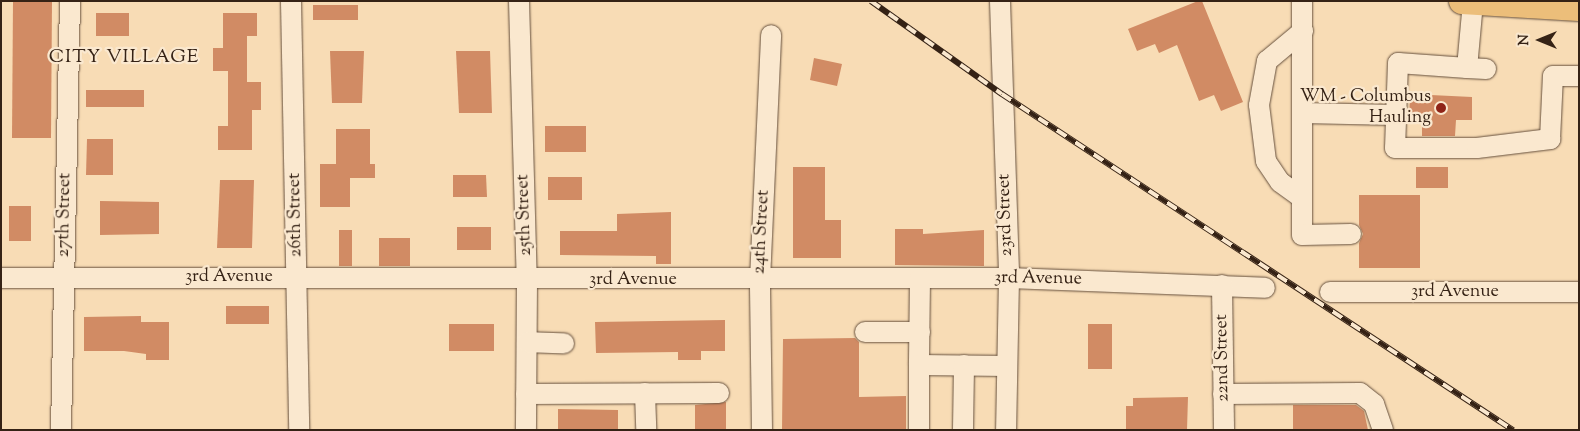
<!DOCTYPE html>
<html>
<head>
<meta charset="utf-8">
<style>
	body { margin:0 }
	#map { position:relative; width:1580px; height:431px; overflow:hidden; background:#f8dcb5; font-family:"Sorts Mill Goudy",serif }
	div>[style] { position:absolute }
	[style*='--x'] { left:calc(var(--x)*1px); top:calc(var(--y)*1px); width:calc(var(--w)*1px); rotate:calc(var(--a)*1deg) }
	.building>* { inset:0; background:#d18b64 }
	.roads { filter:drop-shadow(0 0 1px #66503d) drop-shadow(0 0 1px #66503d) }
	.minor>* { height:20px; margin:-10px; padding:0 10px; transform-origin:10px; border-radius:10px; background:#fae8cf }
	.major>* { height:26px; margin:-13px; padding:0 13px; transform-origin:13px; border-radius:13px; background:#ecbe7a }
	.rail>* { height:5.5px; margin-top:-2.75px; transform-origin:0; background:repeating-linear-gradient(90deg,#fae8cf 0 11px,#352215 0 22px); box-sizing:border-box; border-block:1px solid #352215 }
	.dots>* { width:14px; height:14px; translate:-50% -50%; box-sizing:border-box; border:2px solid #fae8cf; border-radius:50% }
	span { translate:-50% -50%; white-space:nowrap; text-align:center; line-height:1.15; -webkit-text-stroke:4.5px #fae8cf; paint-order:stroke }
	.poi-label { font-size:18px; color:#352215 }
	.right { translate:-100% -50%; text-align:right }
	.street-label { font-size:18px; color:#352215 }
	.neighbourhood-label { font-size:19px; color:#352215; letter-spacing:1px }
	.frame { position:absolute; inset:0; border:2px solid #352215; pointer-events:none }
	.north { position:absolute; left:1515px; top:15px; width:50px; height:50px; -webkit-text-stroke:4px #fae8cf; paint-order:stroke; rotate:270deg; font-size:14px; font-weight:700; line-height:20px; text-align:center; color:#352215 }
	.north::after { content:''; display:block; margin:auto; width:18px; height:22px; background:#352215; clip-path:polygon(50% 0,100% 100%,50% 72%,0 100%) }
</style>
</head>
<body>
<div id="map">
	<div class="building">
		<div style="clip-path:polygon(13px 1px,52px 1px,51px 138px,12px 138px)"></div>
		<div style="clip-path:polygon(1198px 1px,1202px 1px,1243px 102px,1221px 111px,1214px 95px,1199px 101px,1177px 45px,1159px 53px,1155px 44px,1137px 51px,1128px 29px)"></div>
		<div style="clip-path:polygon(313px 5px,358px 5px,358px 20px,313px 20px)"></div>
		<div style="clip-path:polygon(96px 13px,129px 13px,129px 36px,96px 36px)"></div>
		<div style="clip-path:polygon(223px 13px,257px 13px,257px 36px,247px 36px,247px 82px,261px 82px,261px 110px,252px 110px,252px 150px,218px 150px,218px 126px,228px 126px,228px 71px,213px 71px,213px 48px,223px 48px)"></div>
		<div style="clip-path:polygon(330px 51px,364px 51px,362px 103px,332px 103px)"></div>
		<div style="clip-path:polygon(456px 51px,490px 51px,492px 113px,459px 113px)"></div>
		<div style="clip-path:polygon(814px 58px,842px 64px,837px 86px,810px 80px)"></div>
		<div style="clip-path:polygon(86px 90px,144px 90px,144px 107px,86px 107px)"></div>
		<div style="clip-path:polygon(1410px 94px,1472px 97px,1472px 120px,1456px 120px,1455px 136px,1422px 136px,1422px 120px,1409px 120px)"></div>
		<div style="clip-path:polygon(545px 126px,586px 126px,586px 152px,545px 152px)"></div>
		<div style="clip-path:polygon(336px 129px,370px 129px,370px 164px,375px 164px,375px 178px,350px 178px,350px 207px,320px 207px,320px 164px,336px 164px)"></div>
		<div style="clip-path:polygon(87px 139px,113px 139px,113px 175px,86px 175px)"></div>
		<div style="clip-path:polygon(793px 167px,825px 167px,825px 220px,841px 220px,841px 258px,793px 258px)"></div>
		<div style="clip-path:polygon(1416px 167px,1448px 167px,1448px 188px,1416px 188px)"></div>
		<div style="clip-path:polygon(453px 175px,486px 175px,487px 197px,453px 197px)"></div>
		<div style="clip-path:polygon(548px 177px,582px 177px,582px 200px,548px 200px)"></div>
		<div style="clip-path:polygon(220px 180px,254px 180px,252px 248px,217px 248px)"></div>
		<div style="clip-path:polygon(1359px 195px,1420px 195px,1420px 268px,1359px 268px,1359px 243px,1363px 234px,1359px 225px)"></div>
		<div style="clip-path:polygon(100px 201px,159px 202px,159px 234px,100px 235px)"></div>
		<div style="clip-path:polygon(9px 206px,31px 206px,31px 241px,9px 241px)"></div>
		<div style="clip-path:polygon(671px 212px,671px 264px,656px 264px,656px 256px,560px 255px,560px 231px,617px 231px,617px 214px)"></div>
		<div style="clip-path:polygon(457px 227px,491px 227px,491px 250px,457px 250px)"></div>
		<div style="clip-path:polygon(895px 229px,923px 229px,923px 234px,984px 230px,984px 266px,895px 265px)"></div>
		<div style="clip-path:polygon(339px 230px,352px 230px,352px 266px,339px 266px)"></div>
		<div style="clip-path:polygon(379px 238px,410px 238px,410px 266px,379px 266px)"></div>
		<div style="clip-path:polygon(226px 306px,269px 306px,269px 324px,226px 324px)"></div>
		<div style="clip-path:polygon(141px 316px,141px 322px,169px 322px,169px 360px,146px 360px,146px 354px,124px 351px,84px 351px,84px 317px)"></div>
		<div style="clip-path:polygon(725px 320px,725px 351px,701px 351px,701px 360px,678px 360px,678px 352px,596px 353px,595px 322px)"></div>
		<div style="clip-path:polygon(449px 324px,494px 324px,494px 351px,449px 351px)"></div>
		<div style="clip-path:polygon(1088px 324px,1112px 324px,1112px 369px,1088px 369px)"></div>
		<div style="clip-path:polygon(855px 338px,859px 342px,859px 397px,906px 396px,906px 430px,782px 430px,783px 339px)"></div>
		<div style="clip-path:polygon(1188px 397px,1187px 430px,1126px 430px,1126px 406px,1133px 406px,1133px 398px)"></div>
		<div style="clip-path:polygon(726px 402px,726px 430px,695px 430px,695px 405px)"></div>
		<div style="clip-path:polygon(1293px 405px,1356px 405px,1364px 411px,1368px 430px,1293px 430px)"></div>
		<div style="clip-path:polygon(558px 409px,618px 410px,618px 430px,558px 430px)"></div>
	</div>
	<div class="roads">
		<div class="minor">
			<div style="--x:291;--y:1;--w:429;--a:88.9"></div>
			<div style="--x:519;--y:1;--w:279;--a:88.4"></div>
			<div style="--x:527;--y:280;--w:150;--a:90.4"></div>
			<div style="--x:1000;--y:1;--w:277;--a:88.1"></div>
			<div style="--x:1009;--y:278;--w:152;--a:91.1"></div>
			<div style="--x:1302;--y:1;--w:234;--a:90"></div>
			<div style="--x:1302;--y:235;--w:49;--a:-1.2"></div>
			<div style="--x:1473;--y:2;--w:66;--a:95.2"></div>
			<div style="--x:1467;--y:68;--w:69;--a:-175.9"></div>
			<div style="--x:1398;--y:63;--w:85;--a:92"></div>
			<div style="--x:1395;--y:148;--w:82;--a:0"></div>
			<div style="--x:1477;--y:148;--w:74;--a:-7"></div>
			<div style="--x:1550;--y:139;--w:63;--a:-87.3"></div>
			<div style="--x:1553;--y:76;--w:26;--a:0"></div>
			<div style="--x:1467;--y:68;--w:19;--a:3"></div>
			<div style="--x:1302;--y:113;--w:94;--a:1.2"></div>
			<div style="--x:1302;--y:198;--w:27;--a:-144"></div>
			<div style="--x:1280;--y:182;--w:25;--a:-124"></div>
			<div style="--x:1266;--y:161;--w:56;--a:-97.1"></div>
			<div style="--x:1259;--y:105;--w:45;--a:-79.7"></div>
			<div style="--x:1267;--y:61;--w:47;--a:-39.8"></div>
			<div style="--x:1;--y:278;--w:1008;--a:0"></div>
			<div style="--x:1009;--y:278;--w:256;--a:2.2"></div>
			<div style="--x:920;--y:279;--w:86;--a:90.7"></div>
			<div style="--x:919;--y:365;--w:88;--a:0.7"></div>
			<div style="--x:1222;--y:285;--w:145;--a:89.2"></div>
			<div style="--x:1330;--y:292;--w:249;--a:0"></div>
			<div style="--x:865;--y:332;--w:55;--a:0"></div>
			<div style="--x:527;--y:342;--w:37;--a:2"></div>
			<div style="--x:645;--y:393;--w:37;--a:88"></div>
			<div style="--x:526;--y:394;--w:193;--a:-0.3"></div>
			<div style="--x:1223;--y:394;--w:137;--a:-0.4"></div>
			<div style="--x:1360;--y:393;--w:18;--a:38"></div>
			<div style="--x:1374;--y:404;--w:28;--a:71"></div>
			<div style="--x:61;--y:430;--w:429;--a:-88.8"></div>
			<div style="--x:762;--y:430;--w:150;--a:-90.8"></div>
			<div style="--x:760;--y:280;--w:245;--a:-87.4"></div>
			<div style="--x:919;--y:430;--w:65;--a:-90"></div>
			<div style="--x:963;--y:430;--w:65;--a:-89.1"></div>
		</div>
		<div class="major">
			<div style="--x:1462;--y:1;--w:117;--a:3.4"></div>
		</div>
	</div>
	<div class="rail">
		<div style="--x:871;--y:1;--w:161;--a:35.4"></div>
		<div style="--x:1002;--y:94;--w:612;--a:33.33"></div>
	</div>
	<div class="dots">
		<div style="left:1441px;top:108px;background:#8f2418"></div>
	</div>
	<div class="poi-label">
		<span class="right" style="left:1431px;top:108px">WM - Columbus<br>Hauling</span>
	</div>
	<div class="street-label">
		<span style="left:65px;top:215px;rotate:-89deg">27th Street</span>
		<span style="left:296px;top:215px;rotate:-91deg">26th Street</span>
		<span style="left:525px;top:215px;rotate:-92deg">25th Street</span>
		<span style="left:1006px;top:215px;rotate:-92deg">23rd Street</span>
		<span style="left:762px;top:232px;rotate:-87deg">24th Street</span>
		<span style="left:229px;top:277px">3rd Avenue</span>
		<span style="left:1038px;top:279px;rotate:1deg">3rd Avenue</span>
		<span style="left:633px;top:280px">3rd Avenue</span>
		<span style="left:1455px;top:292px">3rd Avenue</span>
		<span style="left:1223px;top:358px;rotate:-91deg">22nd Street</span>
	</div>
	<div class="neighbourhood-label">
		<span style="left:124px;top:58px">CITY VILLAGE</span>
	</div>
	<div class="frame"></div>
	<div class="north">N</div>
</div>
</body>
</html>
